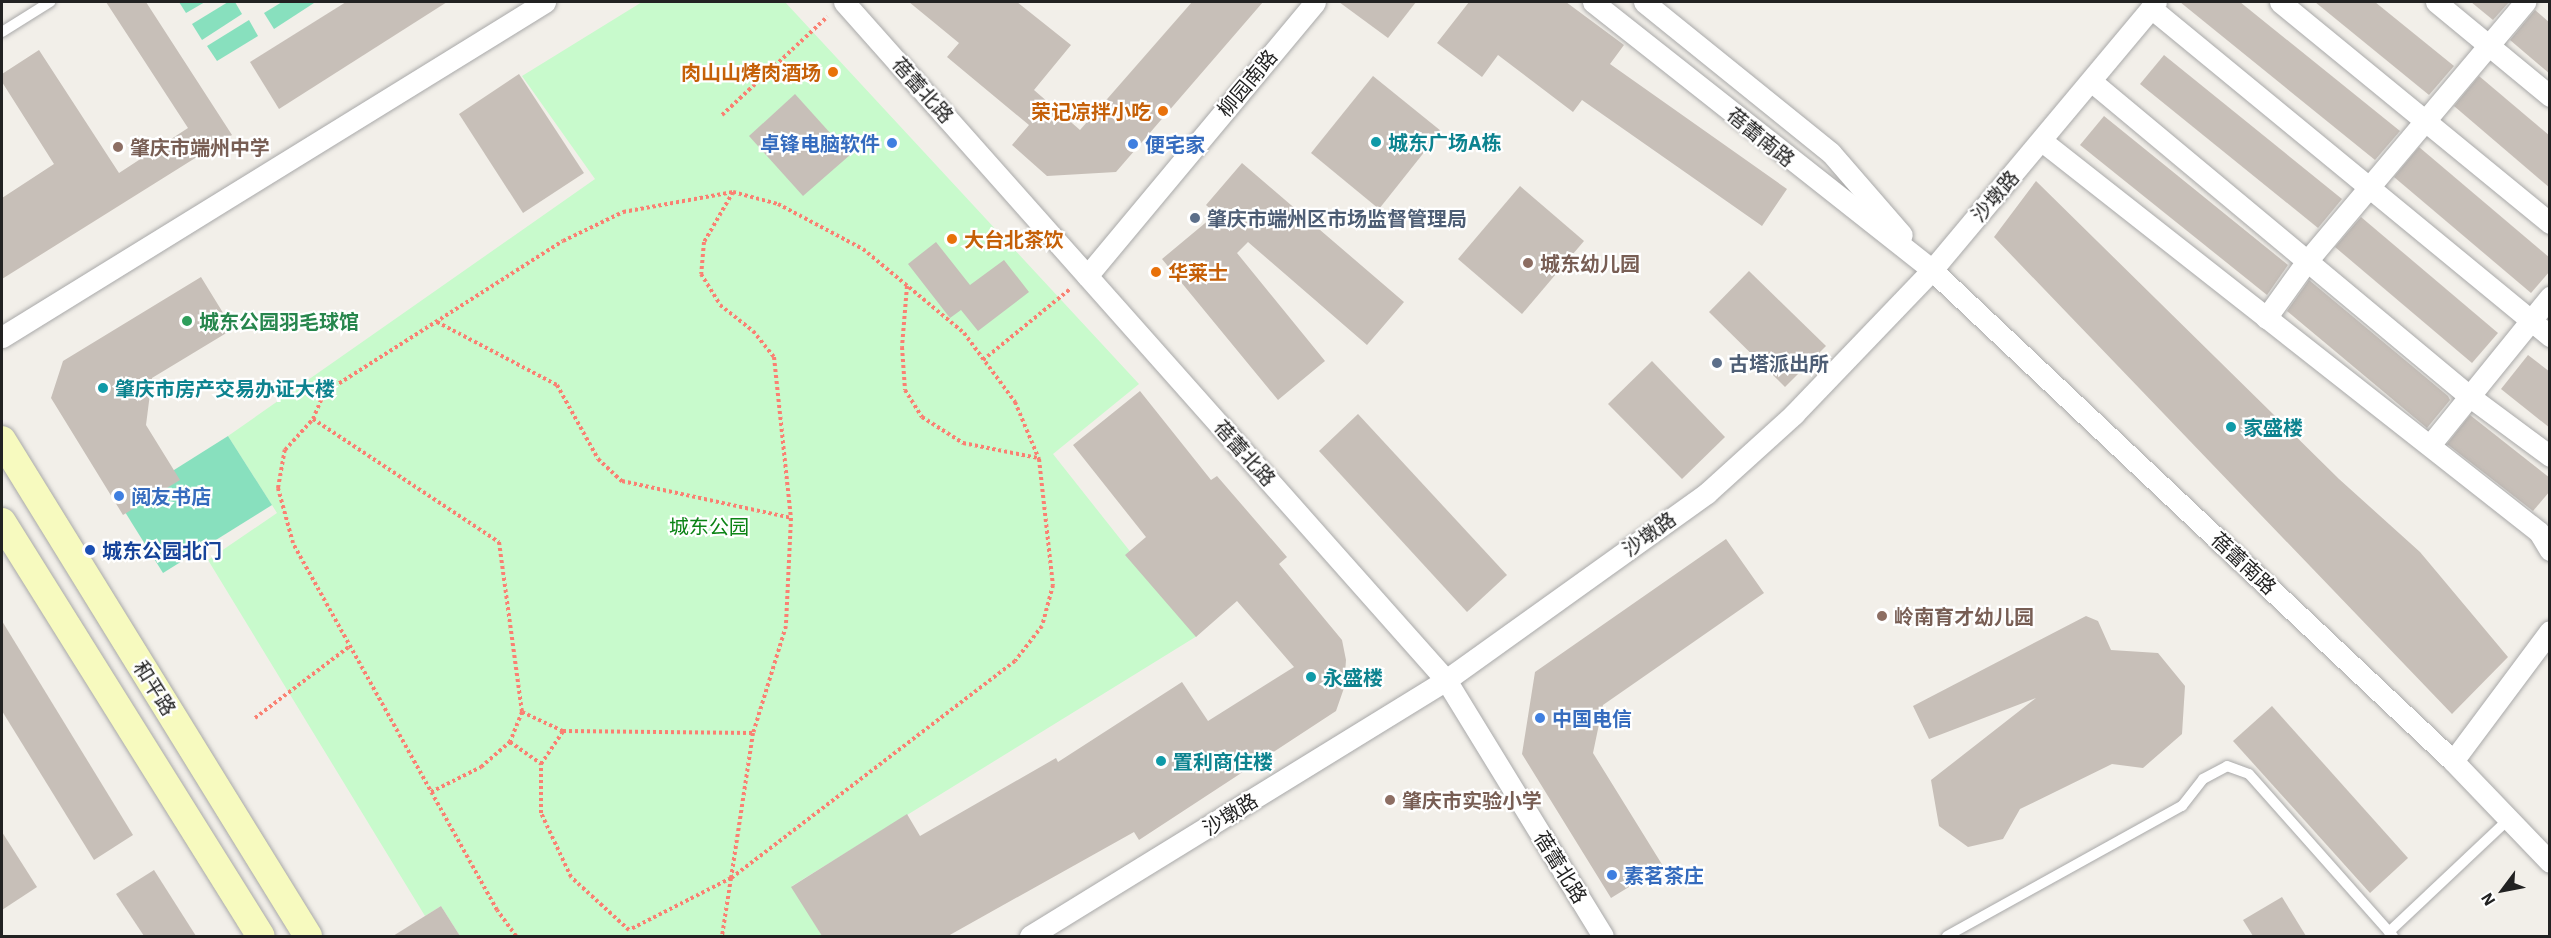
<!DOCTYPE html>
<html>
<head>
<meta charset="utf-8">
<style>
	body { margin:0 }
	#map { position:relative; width:2551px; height:938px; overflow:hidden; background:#f2efe9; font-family:"IBM Plex Sans","Noto Sans SC",sans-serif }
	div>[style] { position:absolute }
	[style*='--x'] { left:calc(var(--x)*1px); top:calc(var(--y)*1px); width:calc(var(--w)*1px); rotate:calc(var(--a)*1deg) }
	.park>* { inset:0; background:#c8facc }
	.pitch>* { inset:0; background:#88e0be }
	.building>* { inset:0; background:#c7bfb8 }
	.path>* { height:4px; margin-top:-2px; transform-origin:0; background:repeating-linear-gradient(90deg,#fa8072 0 3px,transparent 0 6px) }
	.roads { filter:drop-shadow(0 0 2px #a9a9a9) drop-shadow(0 0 2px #a9a9a9) }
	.lane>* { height:10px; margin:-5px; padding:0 5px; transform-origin:5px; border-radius:5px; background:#fff }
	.street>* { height:21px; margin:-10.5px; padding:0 10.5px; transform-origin:10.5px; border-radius:10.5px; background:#fff }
	.secondary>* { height:28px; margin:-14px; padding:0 14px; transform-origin:14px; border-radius:14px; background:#f7fabf }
	.dots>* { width:16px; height:16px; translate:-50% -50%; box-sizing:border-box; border:3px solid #fff; border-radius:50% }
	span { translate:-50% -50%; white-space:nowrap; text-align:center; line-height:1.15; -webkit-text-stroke:4.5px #fff; paint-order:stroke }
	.food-label { font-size:20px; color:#c56008; font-weight:700 }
	.right { translate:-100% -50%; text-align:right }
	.left { translate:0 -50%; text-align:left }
	.street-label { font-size:20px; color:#222 }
	.culture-label { font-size:20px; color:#0d838f; font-weight:700 }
	.shop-label { font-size:20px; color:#366cbe; font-weight:700 }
	.education-label { font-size:20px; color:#785e54; font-weight:700 }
	.service-label { font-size:20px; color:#4e5e75; font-weight:700 }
	.leisure-label { font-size:20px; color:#27864d; font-weight:700 }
	.park-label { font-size:20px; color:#0c8416 }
	.transit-label { font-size:20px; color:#164399; font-weight:700 }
	.frame { position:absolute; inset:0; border:3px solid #222; pointer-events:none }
	.north { position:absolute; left:2473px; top:860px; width:60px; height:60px; -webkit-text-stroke:4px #fff; paint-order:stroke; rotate:238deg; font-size:16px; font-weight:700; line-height:24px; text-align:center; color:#222 }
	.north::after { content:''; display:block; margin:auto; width:21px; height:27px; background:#222; clip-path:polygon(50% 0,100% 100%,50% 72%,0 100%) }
</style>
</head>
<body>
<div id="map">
	<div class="park">
		<div style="clip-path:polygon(642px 2px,785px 2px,1139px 384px,1053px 454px,1197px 636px,792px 886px,822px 936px,460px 936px,441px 906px,425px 916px,208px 560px,277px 513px,228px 436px,595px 179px,522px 76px)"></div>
	</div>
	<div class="pitch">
		<div style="clip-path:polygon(179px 2px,205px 2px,186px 13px)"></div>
		<div style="clip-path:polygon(228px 2px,235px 2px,242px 14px,202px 40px,192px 24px)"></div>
		<div style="clip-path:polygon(282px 2px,313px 2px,314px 3px,274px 29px,264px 13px)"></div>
		<div style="clip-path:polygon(249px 20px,258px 36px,217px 61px,207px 46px)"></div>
		<div style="clip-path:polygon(228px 436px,272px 505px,163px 573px,120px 504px)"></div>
	</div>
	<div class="building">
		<div style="clip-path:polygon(106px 2px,146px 2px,232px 135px,2px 279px,2px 198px,54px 164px,2px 82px,2px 74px,39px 50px,119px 173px,188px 128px)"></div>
		<div style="clip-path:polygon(346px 2px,447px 2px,279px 109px,250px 62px)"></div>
		<div style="clip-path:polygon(909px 2px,1017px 2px,1071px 45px,1034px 90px,1080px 130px,1192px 2px,1263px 2px,1116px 172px,1047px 176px,1012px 145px,1029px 125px,947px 57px,959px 43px)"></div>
		<div style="clip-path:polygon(1339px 2px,1416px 2px,1388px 38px)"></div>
		<div style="clip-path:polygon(1469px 2px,1566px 2px,1624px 45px,1610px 64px,1787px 189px,1762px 226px,1582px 100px,1573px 112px,1498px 55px,1482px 77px,1437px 43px)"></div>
		<div style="clip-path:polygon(2180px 2px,2240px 2px,2400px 131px,2375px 160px)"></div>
		<div style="clip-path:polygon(2315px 2px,2375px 2px,2454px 66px,2429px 95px)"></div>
		<div style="clip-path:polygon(2471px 2px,2509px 2px,2493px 20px)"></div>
		<div style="clip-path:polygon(2535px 10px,2550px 23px,2550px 74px,2510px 40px)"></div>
		<div style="clip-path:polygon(2164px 55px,2342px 199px,2318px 228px,2140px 84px)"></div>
		<div style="clip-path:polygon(519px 74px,584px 173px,523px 213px,459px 114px)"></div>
		<div style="clip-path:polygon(1373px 76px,1441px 131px,1379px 209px,1311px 153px)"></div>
		<div style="clip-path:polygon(2479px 76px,2550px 136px,2550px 188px,2454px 106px)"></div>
		<div style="clip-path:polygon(795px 94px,850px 155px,803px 196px,749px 136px)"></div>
		<div style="clip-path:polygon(2104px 116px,2288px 265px,2267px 295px,2080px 145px)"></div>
		<div style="clip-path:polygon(2419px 147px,2550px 258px,2550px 271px,2531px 293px,2394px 177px)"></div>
		<div style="clip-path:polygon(1242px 163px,1404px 302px,1367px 345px,1248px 242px,1237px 253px,1325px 361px,1278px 400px,1162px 259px,1216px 214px,1206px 205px)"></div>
		<div style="clip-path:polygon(2036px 181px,2339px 479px,2420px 552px,2508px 657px,2452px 714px,1994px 237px)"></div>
		<div style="clip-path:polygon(1520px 186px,1584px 241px,1522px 314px,1458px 259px)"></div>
		<div style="clip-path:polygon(2361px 217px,2498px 333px,2472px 363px,2335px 247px)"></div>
		<div style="clip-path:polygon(936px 242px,970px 285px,1004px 260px,1029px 292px,978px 331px,961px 310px,950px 318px,908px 264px)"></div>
		<div style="clip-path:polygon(1749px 271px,1826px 346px,1785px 387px,1709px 312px)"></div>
		<div style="clip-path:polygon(201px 277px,233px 329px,152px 378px,146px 425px,180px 480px,123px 515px,51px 398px,63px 361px)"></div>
		<div style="clip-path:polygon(2309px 280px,2448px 396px,2450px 400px,2427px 428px,2287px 311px)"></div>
		<div style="clip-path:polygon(2528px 355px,2550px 372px,2550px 428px,2501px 389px)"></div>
		<div style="clip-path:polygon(1652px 361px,1725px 437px,1682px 479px,1608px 404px)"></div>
		<div style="clip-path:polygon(1140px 391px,1211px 480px,1217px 476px,1287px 557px,1279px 564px,1342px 640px,1346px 660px,1344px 688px,1336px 711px,1139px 840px,1134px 832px,948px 936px,822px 936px,791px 887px,907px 814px,920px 836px,1056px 758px,1058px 762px,1182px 682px,1208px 721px,1294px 667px,1237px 601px,1196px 637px,1125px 555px,1146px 537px,1073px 445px)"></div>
		<div style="clip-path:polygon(1358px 414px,1507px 575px,1467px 612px,1319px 451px)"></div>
		<div style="clip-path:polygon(2470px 415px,2550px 478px,2550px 491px,2533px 511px,2447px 444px)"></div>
		<div style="clip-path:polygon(1726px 539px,1764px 593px,1603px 705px,1593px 753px,1663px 866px,1611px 898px,1522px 754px,1535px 672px)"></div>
		<div style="clip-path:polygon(2086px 616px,2098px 621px,2111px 650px,2158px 653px,2185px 686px,2182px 734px,2143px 768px,2112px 764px,2020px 809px,2003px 839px,1968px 847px,1939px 826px,1931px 780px,2036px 698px,1929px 739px,1913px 706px)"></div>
		<div style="clip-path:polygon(2px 621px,133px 835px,94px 860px,2px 711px)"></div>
		<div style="clip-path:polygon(2272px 706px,2408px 858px,2370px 893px,2233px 741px)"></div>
		<div style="clip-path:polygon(2px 832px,37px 887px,2px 910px)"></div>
		<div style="clip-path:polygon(154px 870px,196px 936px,144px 936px,116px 894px)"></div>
		<div style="clip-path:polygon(2282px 897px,2306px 936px,2253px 936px,2243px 920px)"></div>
		<div style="clip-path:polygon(441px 906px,460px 936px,393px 936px)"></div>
	</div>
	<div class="path">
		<div style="--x:722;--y:115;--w:144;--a:-43"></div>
		<div style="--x:733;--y:192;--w:58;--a:120.1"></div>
		<div style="--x:704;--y:242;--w:32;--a:95"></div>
		<div style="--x:701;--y:274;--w:36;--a:58"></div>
		<div style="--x:720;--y:305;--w:42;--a:38.2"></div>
		<div style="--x:753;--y:331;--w:33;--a:51"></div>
		<div style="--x:774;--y:357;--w:162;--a:84"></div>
		<div style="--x:791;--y:518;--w:108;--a:92.7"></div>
		<div style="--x:786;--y:626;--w:112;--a:107.1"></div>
		<div style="--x:907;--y:286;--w:61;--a:94.7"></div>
		<div style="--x:902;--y:347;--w:43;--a:86"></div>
		<div style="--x:905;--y:390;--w:32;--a:58"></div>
		<div style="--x:922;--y:417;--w:49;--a:32.4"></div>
		<div style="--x:963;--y:443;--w:76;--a:11.3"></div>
		<div style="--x:437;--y:322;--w:136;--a:27.7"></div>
		<div style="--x:557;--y:385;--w:85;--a:61"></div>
		<div style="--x:598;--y:459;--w:33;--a:43"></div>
		<div style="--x:622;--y:481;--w:173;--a:12.3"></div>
		<div style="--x:983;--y:360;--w:112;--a:-39.2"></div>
		<div style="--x:313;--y:419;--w:223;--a:33.5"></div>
		<div style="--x:499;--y:542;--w:172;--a:82.3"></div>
		<div style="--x:522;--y:712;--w:32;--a:112"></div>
		<div style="--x:510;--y:742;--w:38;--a:35"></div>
		<div style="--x:522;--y:712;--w:45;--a:24.9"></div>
		<div style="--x:255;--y:718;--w:119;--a:-37.2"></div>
		<div style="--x:431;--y:792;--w:56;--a:-26.6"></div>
		<div style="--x:481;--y:767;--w:38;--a:-41"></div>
		<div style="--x:516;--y:936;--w:32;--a:-126"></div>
		<div style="--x:497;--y:910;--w:420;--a:-119.1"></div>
		<div style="--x:293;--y:543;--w:57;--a:-105.3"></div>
		<div style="--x:278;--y:488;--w:39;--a:-80"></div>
		<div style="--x:285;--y:450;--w:42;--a:-47.9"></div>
		<div style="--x:313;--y:419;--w:28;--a:-67"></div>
		<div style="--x:324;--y:393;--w:283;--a:-32.5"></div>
		<div style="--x:563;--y:241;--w:67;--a:-25.8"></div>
		<div style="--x:623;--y:212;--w:112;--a:-10.3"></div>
		<div style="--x:733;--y:192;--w:47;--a:14.9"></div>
		<div style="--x:778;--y:204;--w:96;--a:27.9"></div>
		<div style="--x:863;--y:249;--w:131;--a:39.7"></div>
		<div style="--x:964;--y:333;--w:86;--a:53.5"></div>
		<div style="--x:1015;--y:402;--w:62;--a:67.2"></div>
		<div style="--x:1039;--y:459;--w:127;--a:83.7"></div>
		<div style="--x:1053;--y:585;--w:42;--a:105"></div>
		<div style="--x:1042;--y:626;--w:44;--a:127.6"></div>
		<div style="--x:1015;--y:661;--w:357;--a:142.6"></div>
		<div style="--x:731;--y:878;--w:114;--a:153"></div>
		<div style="--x:629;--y:930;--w:79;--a:-137.6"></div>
		<div style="--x:571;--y:877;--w:71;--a:-115.1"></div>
		<div style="--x:541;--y:813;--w:49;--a:-90"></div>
		<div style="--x:541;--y:764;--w:40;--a:-56"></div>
		<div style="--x:563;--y:731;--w:190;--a:0.6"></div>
		<div style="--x:753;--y:733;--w:147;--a:98.6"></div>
		<div style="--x:731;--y:878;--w:59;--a:98.8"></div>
	</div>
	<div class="roads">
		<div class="lane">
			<div style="--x:2;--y:32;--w:57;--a:-32"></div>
			<div style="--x:2389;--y:932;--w:166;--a:-43.3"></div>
			<div style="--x:1947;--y:936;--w:269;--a:-29"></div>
			<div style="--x:2182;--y:806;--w:34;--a:-52"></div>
			<div style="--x:2203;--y:779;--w:27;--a:-28"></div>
			<div style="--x:2227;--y:766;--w:23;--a:20"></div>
			<div style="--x:2249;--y:774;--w:217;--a:48.4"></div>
		</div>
		<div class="street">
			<div style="--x:844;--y:2;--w:907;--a:48.4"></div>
			<div style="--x:1446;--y:680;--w:300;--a:58.5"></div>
			<div style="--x:1593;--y:2;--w:432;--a:38.3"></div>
			<div style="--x:1932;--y:270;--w:716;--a:43.3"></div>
			<div style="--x:2453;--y:761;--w:140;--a:46.2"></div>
			<div style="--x:1644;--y:2;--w:240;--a:38.9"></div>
			<div style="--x:1831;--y:153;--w:108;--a:49.1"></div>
			<div style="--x:2280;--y:2;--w:349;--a:39.3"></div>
			<div style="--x:2436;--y:2;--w:148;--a:39.5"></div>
			<div style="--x:2151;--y:8;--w:517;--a:39.42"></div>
			<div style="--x:2091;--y:81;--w:492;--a:39.8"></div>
			<div style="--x:2469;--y:396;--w:101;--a:36.5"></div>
			<div style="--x:2042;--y:141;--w:632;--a:38.19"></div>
			<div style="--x:2539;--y:532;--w:21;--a:59"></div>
			<div style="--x:1087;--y:276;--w:356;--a:-50.2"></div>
			<div style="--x:2266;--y:318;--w:70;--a:-54.3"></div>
			<div style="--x:2307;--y:261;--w:339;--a:-49.9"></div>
			<div style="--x:2;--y:337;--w:638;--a:-31.67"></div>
			<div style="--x:2430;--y:445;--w:191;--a:-51"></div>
			<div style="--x:2453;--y:761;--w:162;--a:-53.3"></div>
			<div style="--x:1030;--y:936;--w:488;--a:-31.6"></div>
			<div style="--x:1446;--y:680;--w:321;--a:-35.6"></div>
			<div style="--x:1707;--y:493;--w:118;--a:-42.2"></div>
			<div style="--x:1794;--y:414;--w:199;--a:-46.2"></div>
			<div style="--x:1932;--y:270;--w:349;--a:-50.1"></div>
		</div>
		<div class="secondary">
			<div style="--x:2;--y:440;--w:583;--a:58.33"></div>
			<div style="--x:2;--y:522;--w:488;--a:58"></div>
		</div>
	</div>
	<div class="dots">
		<div style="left:833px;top:72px;background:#e8710a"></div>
		<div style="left:1163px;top:111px;background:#e8710a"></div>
		<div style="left:1376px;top:142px;background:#0f9aa8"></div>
		<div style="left:892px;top:143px;background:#3f7fe0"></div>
		<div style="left:1133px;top:144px;background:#3f7fe0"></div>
		<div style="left:118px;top:147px;background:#8d6e63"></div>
		<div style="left:1195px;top:218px;background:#5c6f8a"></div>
		<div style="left:952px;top:239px;background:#e8710a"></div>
		<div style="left:1528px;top:263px;background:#8d6e63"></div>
		<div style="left:1156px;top:272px;background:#e8710a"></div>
		<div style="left:187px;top:321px;background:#2e9e5b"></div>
		<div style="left:1717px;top:363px;background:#5c6f8a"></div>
		<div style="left:103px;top:388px;background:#0f9aa8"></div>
		<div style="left:2231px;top:427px;background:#0f9aa8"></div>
		<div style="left:119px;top:496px;background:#3f7fe0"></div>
		<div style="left:90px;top:550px;background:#1a4fb4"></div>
		<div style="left:1882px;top:616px;background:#8d6e63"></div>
		<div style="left:1311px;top:677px;background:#0f9aa8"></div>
		<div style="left:1540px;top:718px;background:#3f7fe0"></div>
		<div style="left:1161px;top:761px;background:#0f9aa8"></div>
		<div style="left:1390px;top:800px;background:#8d6e63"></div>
		<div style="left:1612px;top:875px;background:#3f7fe0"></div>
	</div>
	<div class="food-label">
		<span class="right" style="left:821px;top:72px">肉山山烤肉酒场</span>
		<span class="right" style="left:1151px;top:111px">荣记凉拌小吃</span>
		<span class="left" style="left:964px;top:239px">大台北茶饮</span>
		<span class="left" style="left:1168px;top:272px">华莱士</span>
	</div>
	<div class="street-label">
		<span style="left:1247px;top:83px;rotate:-50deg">柳园南路</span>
		<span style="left:923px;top:90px;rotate:48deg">蓓蕾北路</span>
		<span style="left:1761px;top:137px;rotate:39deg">蓓蕾南路</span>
		<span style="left:1995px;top:196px;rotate:-49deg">沙墩路</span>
		<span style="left:1245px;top:453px;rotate:48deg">蓓蕾北路</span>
		<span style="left:1649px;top:534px;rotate:-36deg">沙墩路</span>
		<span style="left:2244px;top:563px;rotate:43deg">蓓蕾南路</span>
		<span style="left:155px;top:688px;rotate:58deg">和平路</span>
		<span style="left:1230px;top:814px;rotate:-32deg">沙墩路</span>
		<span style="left:1561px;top:867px;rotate:58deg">蓓蕾北路</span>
	</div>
	<div class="culture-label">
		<span class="left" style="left:1388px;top:142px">城东广场A栋</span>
		<span class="left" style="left:115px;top:388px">肇庆市房产交易办证大楼</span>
		<span class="left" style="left:2243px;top:427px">家盛楼</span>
		<span class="left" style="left:1323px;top:677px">永盛楼</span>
		<span class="left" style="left:1173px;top:761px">置利商住楼</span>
	</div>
	<div class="shop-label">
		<span class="right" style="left:880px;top:143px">卓锋电脑软件</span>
		<span class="left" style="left:1145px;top:144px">便宅家</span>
		<span class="left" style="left:131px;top:496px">阅友书店</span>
		<span class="left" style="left:1552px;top:718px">中国电信</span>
		<span class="left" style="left:1624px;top:875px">素茗茶庄</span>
	</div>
	<div class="education-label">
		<span class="left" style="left:130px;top:147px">肇庆市端州中学</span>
		<span class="left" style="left:1540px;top:263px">城东幼儿园</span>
		<span class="left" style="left:1894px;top:616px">岭南育才幼儿园</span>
		<span class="left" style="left:1402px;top:800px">肇庆市实验小学</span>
	</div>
	<div class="service-label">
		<span class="left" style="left:1207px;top:218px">肇庆市端州区市场监督管理局</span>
		<span class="left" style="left:1729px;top:363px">古塔派出所</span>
	</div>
	<div class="leisure-label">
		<span class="left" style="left:199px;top:321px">城东公园羽毛球馆</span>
	</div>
	<div class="park-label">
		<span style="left:709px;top:526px">城东公园</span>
	</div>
	<div class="transit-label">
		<span class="left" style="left:102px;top:550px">城东公园北门</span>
	</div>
	<div class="frame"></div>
	<div class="north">N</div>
</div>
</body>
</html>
